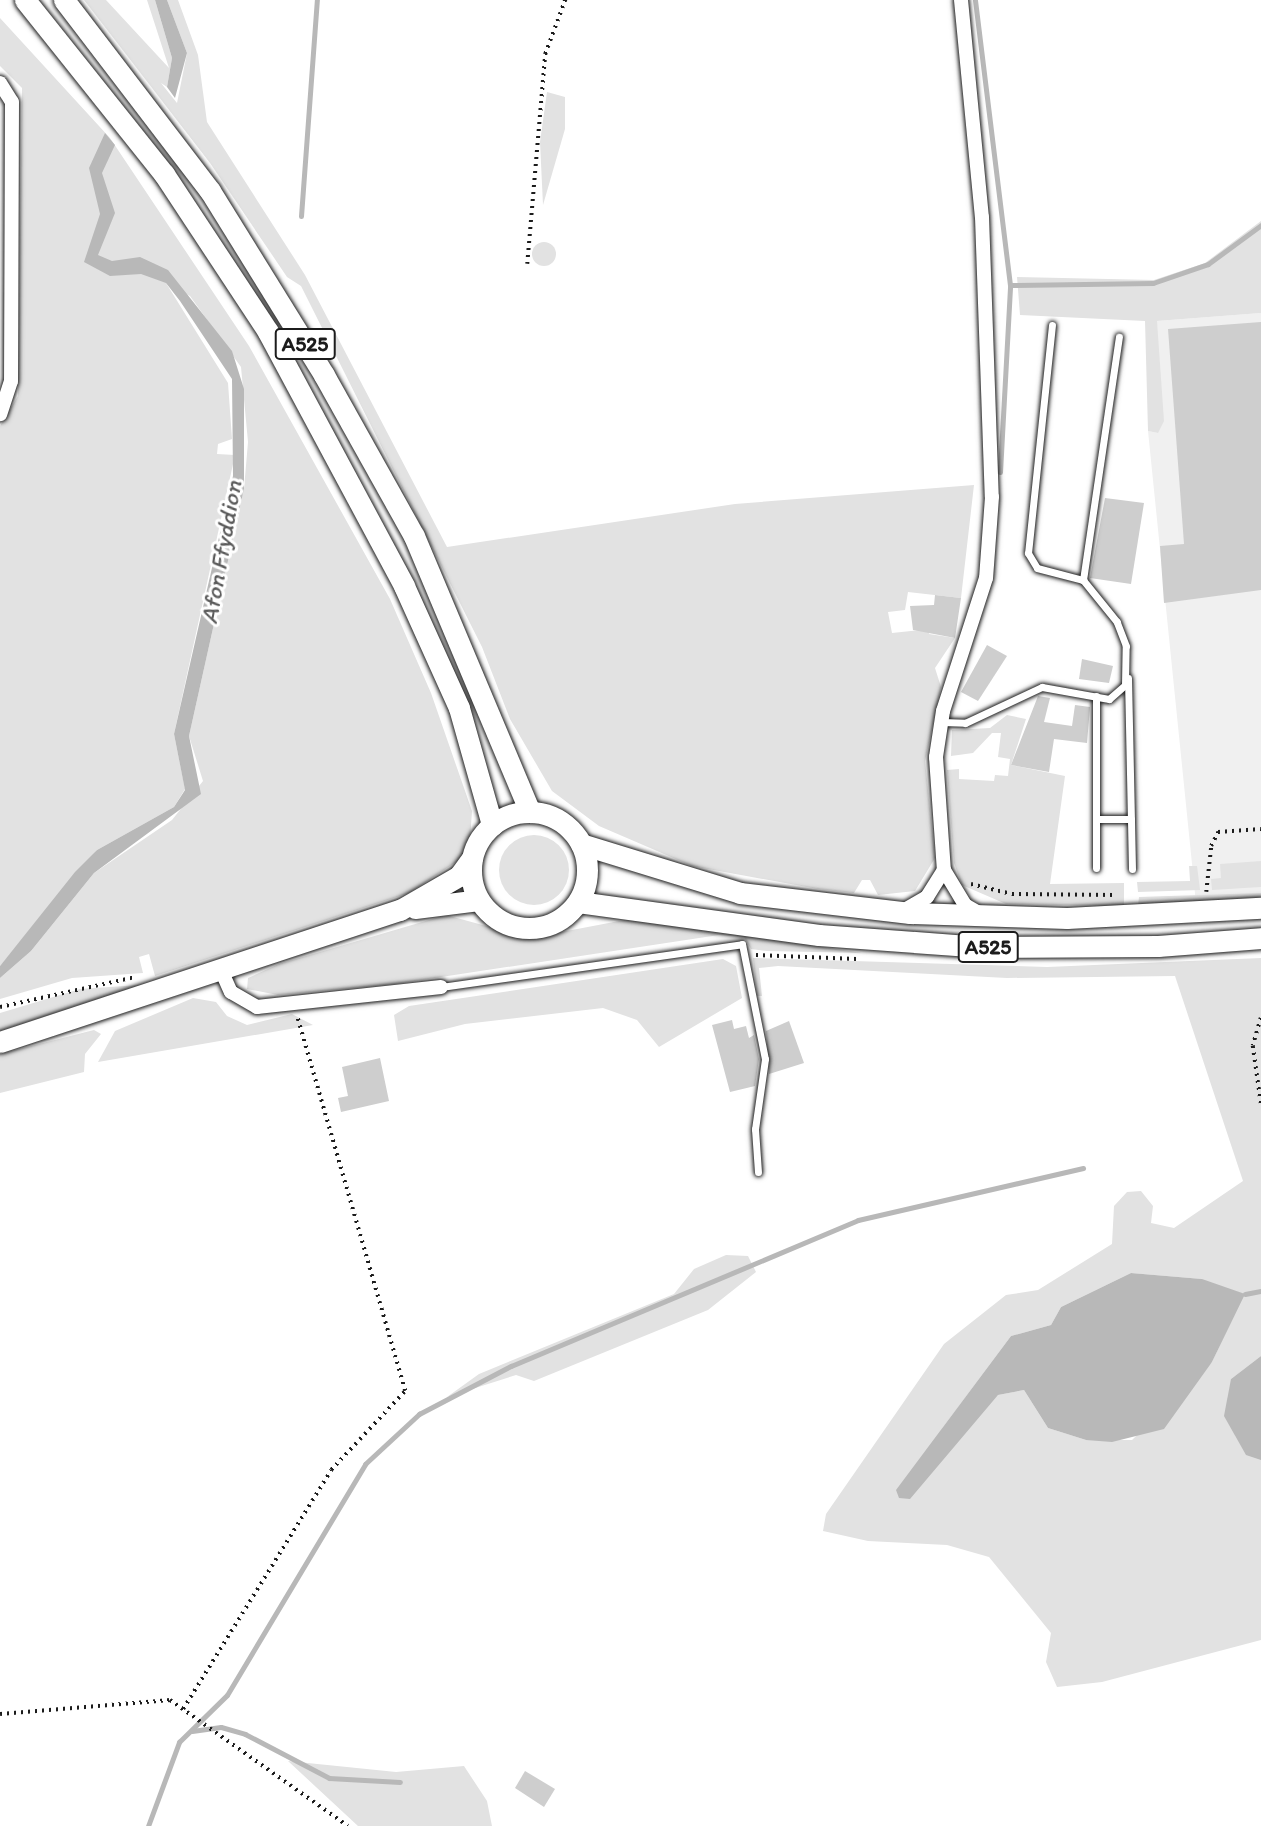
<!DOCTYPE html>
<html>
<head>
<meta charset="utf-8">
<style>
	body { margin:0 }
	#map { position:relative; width:1261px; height:1826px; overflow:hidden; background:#fff; font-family:Itim,sans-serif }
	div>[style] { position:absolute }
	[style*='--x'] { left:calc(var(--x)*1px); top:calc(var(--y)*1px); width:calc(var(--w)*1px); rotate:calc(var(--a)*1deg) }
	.built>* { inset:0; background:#f0f0f0 }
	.green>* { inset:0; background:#e2e2e2 }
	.round { border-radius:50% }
	.water>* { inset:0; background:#b8b8b8 }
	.stream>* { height:5px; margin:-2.5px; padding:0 2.5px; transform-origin:2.5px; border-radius:2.5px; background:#b8b8b8 }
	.building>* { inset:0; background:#cecece }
	.path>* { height:3.5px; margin-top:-1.75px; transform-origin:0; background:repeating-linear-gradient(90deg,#1c1c1c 0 2px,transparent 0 7px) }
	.roads { filter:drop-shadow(0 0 2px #1c1c1c) drop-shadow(0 0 2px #1c1c1c) }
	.lane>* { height:7px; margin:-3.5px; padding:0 3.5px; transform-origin:3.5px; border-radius:3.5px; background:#fff }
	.street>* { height:14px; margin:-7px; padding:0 7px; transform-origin:7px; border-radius:7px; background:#fff }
	.primary>* { height:21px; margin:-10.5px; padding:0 10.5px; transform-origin:10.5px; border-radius:10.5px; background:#fff }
	.primary>.ring { margin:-10.5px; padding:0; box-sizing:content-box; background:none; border:21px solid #fff; border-radius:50% }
	span { translate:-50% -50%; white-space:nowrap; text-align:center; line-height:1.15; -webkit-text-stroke:6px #fff; paint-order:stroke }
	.shield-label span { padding:2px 5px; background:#fff; border:2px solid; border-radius:5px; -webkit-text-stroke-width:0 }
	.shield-label { font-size:21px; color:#1c1c1c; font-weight:700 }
	.water-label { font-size:24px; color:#5a5a5a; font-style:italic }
</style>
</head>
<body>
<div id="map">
	<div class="built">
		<div style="clip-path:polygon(1261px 313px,1261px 904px,1197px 913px,1148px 431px,1158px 433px,1157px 321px)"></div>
	</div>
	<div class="green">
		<div style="clip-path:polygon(84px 0,106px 0,169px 68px,147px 0,155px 0,172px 58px,167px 87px,161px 83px,177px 103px,187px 53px,167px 0,178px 0,198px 55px,207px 122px,305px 275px,447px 547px,735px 504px,974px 485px,961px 598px,908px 592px,905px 610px,888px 612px,892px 633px,930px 629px,929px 634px,955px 638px,935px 668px,941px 687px,925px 761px,935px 858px,915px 891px,878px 895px,870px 880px,862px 880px,854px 893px,818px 889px,692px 866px,599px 826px,552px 791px,510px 719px,482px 647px,301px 286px,287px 277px,210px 163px)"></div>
		<div style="clip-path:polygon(0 18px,110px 138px,249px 346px,390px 599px,431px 693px,472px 811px,470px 841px,459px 860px,409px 893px,155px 976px,149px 954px,139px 957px,143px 973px,72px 978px,0 999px,0 978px,31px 951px,94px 873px,172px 820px,203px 781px,189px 736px,244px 489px,248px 442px,241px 367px,190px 296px,166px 283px,228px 383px,232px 439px,218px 444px,217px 454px,235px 455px,174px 734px,185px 789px,174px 807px,97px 850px,0 966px,0 426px,18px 396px,22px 88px,0 66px)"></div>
		<div style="clip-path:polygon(547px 92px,565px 97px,565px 129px,543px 205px,540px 142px)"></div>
		<div style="clip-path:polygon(1261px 221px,1261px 313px,1157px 321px,1164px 421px,1158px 433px,1148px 431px,1145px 321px,1020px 315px,1017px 277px,1154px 280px,1205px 263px)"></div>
		<div class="round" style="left:532px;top:242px;width:24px;height:24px"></div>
		<div style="clip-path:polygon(1007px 715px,1026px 719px,1011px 765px,1065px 776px,1050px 884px,1124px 883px,1124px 906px,1006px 904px,962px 885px,954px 863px,947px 770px,959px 769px,959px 779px,994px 781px,995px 775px,1008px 776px,1010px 759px,998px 757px,1001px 733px,992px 733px,973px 753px,951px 756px,952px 730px,990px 728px)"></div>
		<div class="round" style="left:499px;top:835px;width:70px;height:70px"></div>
		<div style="clip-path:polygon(1261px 861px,1261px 887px,1212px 890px,1211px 879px,1221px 878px,1220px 864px)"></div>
		<div style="clip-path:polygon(1189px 866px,1197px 866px,1200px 890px,1138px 892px,1137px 882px,1190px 881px)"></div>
		<div style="clip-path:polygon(1261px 893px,1261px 898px,1138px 906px,1139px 897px)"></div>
		<div style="clip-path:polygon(446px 915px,530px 938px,635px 918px,862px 953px,767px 951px,751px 949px,744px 937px,719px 935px,395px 984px,278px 995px,247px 989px,248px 978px,279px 964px)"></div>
		<div style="clip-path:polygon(evenodd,753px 958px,1047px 967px,1261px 958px,1261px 1356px,1231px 1379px,1261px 1459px,1261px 1640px,1102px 1682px,1057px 1687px,1046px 1662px,1051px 1633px,989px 1557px,947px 1545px,868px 1541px,823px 1531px,826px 1514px,944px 1344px,1006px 1295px,1038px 1290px,1112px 1244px,1114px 1206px,1127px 1192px,1141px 1191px,1153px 1206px,1151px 1223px,1174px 1228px,1243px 1181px,1175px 976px,1007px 978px,778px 966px,759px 968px,762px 996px,757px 996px,753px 958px,1131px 1273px,1202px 1279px,1226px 1332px,1212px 1362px,1132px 1440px,1086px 1440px,1048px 1428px,1024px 1390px,998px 1395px,941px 1430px,1011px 1336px,1051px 1325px,1061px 1307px,1131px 1273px)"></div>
		<div style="clip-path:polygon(723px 959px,736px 966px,742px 998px,659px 1047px,637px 1020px,603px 1008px,465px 1024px,398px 1041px,394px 1015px,409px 1006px)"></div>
		<div style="clip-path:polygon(140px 985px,0 1031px,0 1013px,80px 989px)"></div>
		<div style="clip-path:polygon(193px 998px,216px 1002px,227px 1016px,247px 1025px,292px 1014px,313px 1025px,98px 1062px,115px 1031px)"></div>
		<div style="clip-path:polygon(94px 1030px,101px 1034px,85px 1054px,84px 1072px,0 1093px,0 1054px)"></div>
		<div style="clip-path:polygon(726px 1255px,748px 1256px,756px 1272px,708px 1310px,534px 1381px,516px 1375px,447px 1397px,479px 1374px,674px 1294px,694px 1269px)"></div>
		<div style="clip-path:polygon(288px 1761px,396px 1772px,464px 1766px,487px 1801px,492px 1826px,358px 1826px)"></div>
	</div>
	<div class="water">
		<div style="clip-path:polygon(155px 0,167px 0,187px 53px,175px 98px,167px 87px,172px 58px)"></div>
		<div style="clip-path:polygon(105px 133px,115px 145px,102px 173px,115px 213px,98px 255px,112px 261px,140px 257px,168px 270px,232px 351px,244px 389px,244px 489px,189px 736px,201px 794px,94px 873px,31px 951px,0 978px,0 966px,75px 872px,97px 850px,174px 807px,185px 790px,174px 734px,233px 476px,232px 379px,180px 301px,166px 283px,141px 274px,110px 276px,84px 262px,100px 214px,89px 168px)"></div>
		<div style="clip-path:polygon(1131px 1273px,1202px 1279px,1245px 1294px,1212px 1362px,1164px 1429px,1112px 1442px,1086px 1440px,1048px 1428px,1024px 1390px,998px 1395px,910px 1499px,899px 1498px,896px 1490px,1011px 1336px,1051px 1325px,1061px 1307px)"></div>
		<div style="clip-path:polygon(1261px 1356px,1261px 1460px,1246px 1455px,1224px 1416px,1231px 1379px)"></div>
	</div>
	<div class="stream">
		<div style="--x:975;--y:0;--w:287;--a:83"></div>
		<div style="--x:1010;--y:285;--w:143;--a:-0.8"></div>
		<div style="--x:1153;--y:283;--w:58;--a:-19.1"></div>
		<div style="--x:1208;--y:264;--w:66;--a:-36.3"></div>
		<div style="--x:301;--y:216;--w:217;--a:-85.8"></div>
		<div style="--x:1000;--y:472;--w:187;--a:-86.9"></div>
		<div style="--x:1245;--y:1294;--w:16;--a:-11"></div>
		<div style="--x:192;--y:1731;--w:29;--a:-8"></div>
		<div style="--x:221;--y:1727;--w:25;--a:16"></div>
		<div style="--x:245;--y:1734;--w:95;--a:27.6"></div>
		<div style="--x:329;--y:1778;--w:71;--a:3.2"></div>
		<div style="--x:148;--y:1826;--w:90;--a:-69.7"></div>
		<div style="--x:179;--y:1742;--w:67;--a:-44.4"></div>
		<div style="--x:227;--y:1695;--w:269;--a:-59.1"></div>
		<div style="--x:365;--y:1464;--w:74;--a:-42.8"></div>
		<div style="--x:419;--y:1414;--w:104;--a:-27.6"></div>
		<div style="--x:511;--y:1366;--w:376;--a:-22.8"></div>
		<div style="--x:858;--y:1220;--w:231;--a:-13"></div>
	</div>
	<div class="building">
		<div style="clip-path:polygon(1261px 322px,1261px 590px,1164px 603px,1160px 546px,1184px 544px,1168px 329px)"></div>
		<div style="clip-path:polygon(1105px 498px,1144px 503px,1131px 584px,1090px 578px)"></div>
		<div style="clip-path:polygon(935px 595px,961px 598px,955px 638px,913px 630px,910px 606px,934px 605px)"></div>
		<div style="clip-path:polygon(987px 645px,1007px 656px,978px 701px,961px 692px)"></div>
		<div style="clip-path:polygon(1082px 659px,1113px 666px,1109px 683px,1079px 679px)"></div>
		<div style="clip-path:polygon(1038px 696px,1050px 698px,1044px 722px,1072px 726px,1075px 705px,1090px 707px,1087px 743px,1054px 739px,1049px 772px,1011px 765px)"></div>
		<div style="clip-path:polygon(732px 1020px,734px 1029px,746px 1026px,749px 1038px,754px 1035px,759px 1059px,755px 1086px,730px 1092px,712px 1025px)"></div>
		<div style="clip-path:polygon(789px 1021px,804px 1063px,769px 1074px,766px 1031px)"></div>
		<div style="clip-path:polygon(380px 1058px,389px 1101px,341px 1112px,338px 1098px,348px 1096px,342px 1067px)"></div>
		<div style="clip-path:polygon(525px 1771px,555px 1789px,544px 1807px,515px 1788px)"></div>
	</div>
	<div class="path">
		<div style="--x:527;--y:264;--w:211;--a:-85.1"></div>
		<div style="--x:545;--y:54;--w:58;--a:-69.7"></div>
		<div style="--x:1211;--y:846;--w:16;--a:-63"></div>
		<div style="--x:1218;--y:832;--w:43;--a:-4"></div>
		<div style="--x:971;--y:884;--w:42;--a:13.7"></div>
		<div style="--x:1012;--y:894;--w:103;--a:0.6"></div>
		<div style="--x:1206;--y:892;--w:45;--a:-83.7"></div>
		<div style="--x:756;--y:955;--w:101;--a:2.3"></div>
		<div style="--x:0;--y:1007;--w:138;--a:-12.5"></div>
		<div style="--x:1261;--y:1018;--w:29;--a:106"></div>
		<div style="--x:1253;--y:1046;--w:58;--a:82"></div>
		<div style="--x:183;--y:1709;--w:281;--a:-58.2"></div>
		<div style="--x:331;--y:1470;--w:108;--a:-46.9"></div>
		<div style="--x:405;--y:1391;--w:388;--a:-106.1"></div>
		<div style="--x:0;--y:1714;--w:171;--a:-4.7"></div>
		<div style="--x:170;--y:1700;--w:218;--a:35.3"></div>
	</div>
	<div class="roads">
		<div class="lane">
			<div style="--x:1052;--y:325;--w:229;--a:96"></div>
			<div style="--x:1028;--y:553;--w:17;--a:59"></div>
			<div style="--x:1037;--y:568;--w:48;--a:14.6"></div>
			<div style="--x:1128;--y:678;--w:191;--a:88.8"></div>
			<div style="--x:942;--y:722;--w:23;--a:2"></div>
			<div style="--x:965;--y:723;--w:85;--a:-25.1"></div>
			<div style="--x:1042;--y:687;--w:68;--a:10.2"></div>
			<div style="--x:1109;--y:699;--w:21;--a:-41"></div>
			<div style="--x:1125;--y:685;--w:39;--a:-89"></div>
			<div style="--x:1126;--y:646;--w:26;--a:-111"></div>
			<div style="--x:1117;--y:622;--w:54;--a:-129"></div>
			<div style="--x:1083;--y:580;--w:246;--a:-81.6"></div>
			<div style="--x:1096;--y:819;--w:35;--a:0"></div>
			<div style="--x:1096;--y:868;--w:172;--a:-90"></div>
			<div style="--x:441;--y:987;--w:304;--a:-8.1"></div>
			<div style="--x:742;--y:944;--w:117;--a:78.7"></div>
			<div style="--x:765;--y:1059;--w:71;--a:98.1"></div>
			<div style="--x:755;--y:1129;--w:43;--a:86"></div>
		</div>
		<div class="street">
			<div style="--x:961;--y:0;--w:218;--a:84.5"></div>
			<div style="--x:982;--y:217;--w:280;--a:88"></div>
			<div style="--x:992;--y:497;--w:81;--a:94.2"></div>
			<div style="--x:986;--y:578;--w:140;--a:107.9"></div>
			<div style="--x:943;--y:711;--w:47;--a:98.7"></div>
			<div style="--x:936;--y:757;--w:113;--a:86"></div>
			<div style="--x:944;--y:870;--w:41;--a:59"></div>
			<div style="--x:965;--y:905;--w:16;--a:30"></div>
			<div style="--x:0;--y:83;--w:22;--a:58"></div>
			<div style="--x:12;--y:102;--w:279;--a:90.2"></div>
			<div style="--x:11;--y:381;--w:35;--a:108"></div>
			<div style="--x:901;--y:912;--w:30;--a:-30"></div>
			<div style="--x:927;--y:897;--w:32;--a:-58"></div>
			<div style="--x:221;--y:970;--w:24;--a:66"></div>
			<div style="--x:231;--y:992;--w:30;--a:30"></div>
			<div style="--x:257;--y:1007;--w:185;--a:-6.2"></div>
		</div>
		<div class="primary">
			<div style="--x:25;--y:0;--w:223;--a:51.4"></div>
			<div style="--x:164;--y:174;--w:189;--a:56.6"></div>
			<div style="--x:268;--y:332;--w:288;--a:61.8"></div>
			<div style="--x:404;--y:586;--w:134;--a:65.7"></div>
			<div style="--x:459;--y:708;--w:122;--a:74.2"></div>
			<div style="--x:64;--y:0;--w:240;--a:52.6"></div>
			<div style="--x:210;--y:191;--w:216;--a:58.2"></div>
			<div style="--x:324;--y:375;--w:184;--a:60.8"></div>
			<div style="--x:414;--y:536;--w:299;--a:67.2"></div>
			<div class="ring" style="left:471px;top:812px;width:95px;height:95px"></div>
			<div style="--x:581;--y:844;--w:166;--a:17.1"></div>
			<div style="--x:740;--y:893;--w:171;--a:6.7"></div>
			<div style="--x:910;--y:913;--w:157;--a:1.8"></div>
			<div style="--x:1067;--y:918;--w:194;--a:-3"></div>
			<div style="--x:578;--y:902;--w:243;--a:7.8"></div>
			<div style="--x:819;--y:935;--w:162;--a:4.2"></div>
			<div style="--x:981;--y:947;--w:177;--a:-0.3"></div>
			<div style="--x:1158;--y:946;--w:103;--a:-4.4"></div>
			<div style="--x:415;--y:908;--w:64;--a:-7.1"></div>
			<div style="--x:0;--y:1042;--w:421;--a:-18.3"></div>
			<div style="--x:400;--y:910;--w:68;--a:-30"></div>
			<div style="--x:459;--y:876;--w:22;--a:-54"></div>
		</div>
	</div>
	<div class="shield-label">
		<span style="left:305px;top:344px">A525</span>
		<span style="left:988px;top:947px">A525</span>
	</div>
	<div class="water-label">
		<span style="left:221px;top:552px;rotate:-80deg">Afon Ffyddion</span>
	</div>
</div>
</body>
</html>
